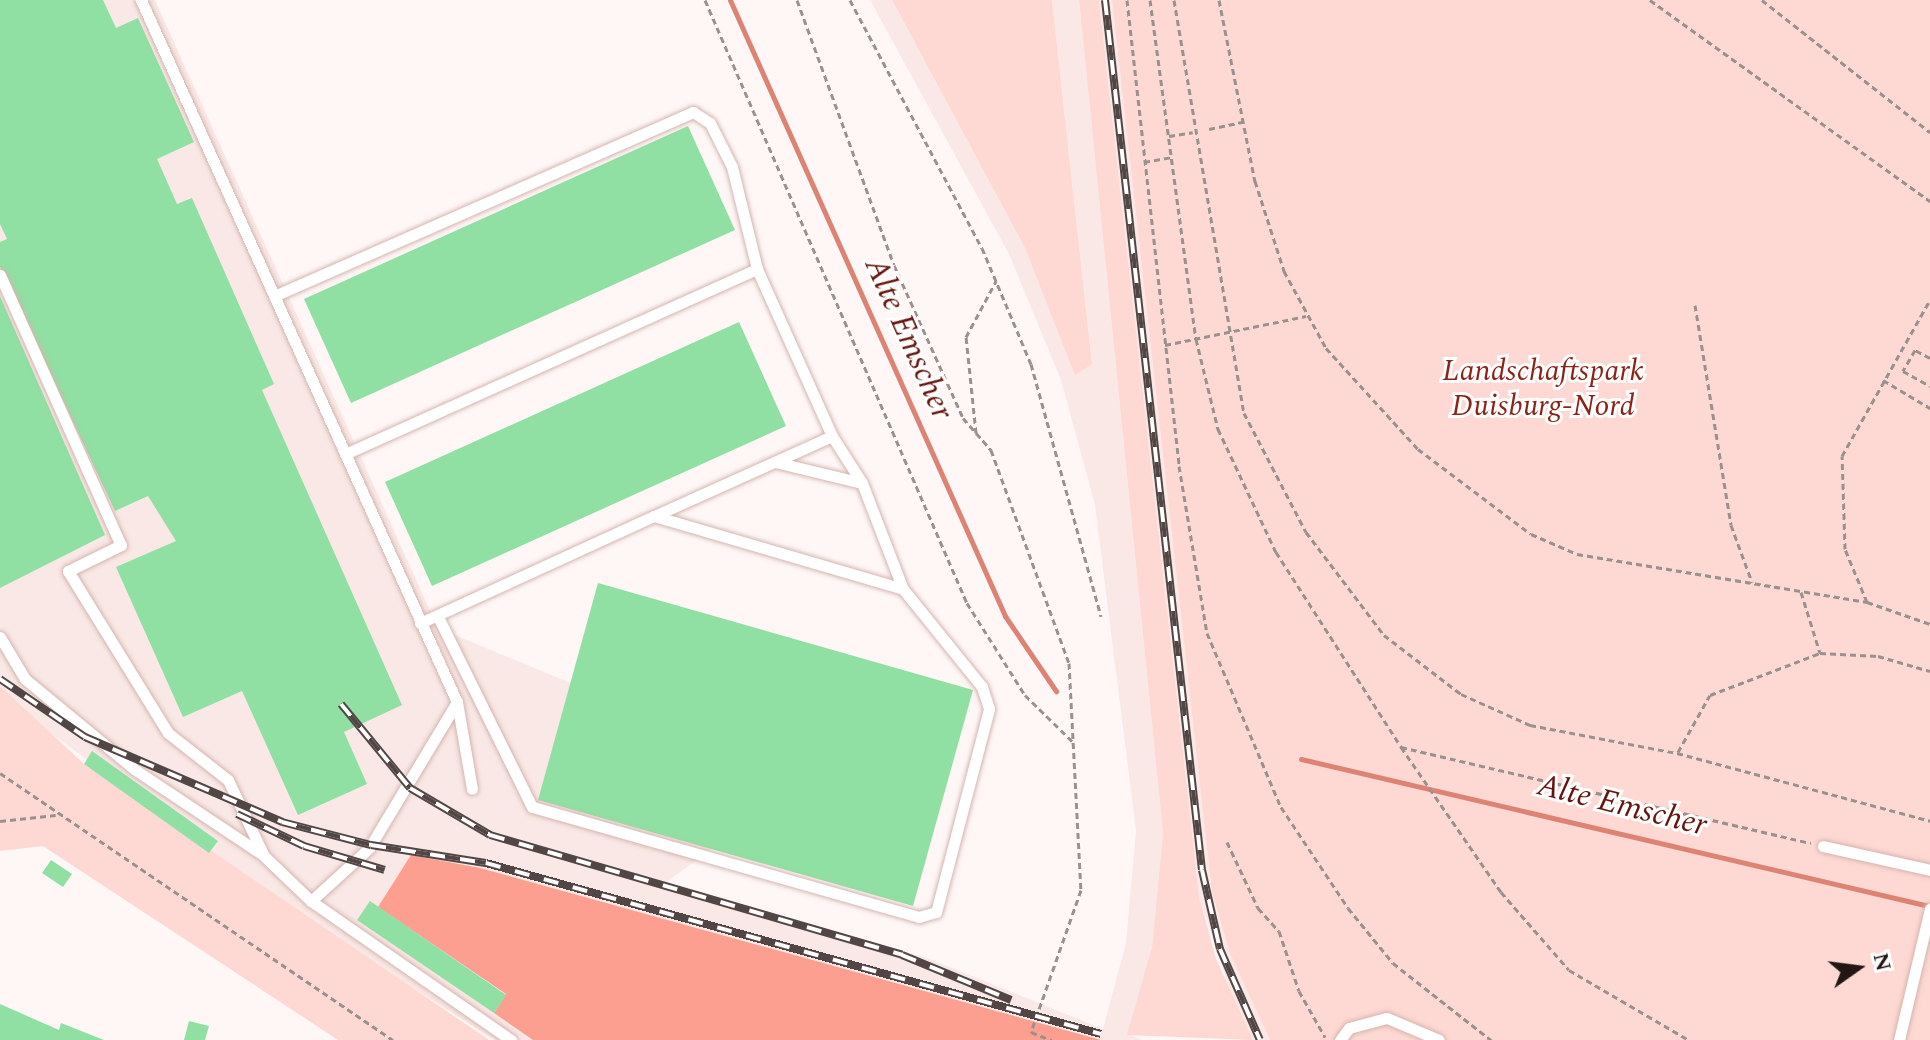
<!DOCTYPE html>
<html>
<head>
<meta charset="utf-8">
<style>
	body { margin:0 }
	#map { position:relative; width:1930px; height:1040px; overflow:hidden; background:#fef7f6; font-family:Spectral,serif }
	div>[style] { position:absolute }
	[style*='--x'] { left:calc(var(--x)*1px); top:calc(var(--y)*1px); width:calc(var(--w)*1px); rotate:calc(var(--a)*1deg) }
	.built>* { inset:0; background:#f9e8e5 }
	.green>* { inset:0; background:#fed8d2 }
	.forest>* { inset:0; background:#fc9f90 }
	.stream>* { height:5px; margin:-2.5px; padding:0 2.5px; transform-origin:2.5px; border-radius:2.5px; background:#dd8374 }
	.building>* { inset:0; background:#90dfa3 }
	.path>* { height:3px; margin-top:-1.5px; transform-origin:0; background:repeating-linear-gradient(90deg,#9a918f 0 6px,transparent 0 10px) }
	.roads { filter:drop-shadow(0 0 2px #d5b5af) drop-shadow(0 0 2px #d5b5af) }
	.lane>* { height:11px; margin:-5.5px; padding:0 5.5px; transform-origin:5.5px; border-radius:5.5px; background:#fff }
	.rail>* { height:8px; margin-top:-4px; transform-origin:0; background:repeating-linear-gradient(90deg,#fff 0 15px,#514644 0 30px); box-sizing:border-box; border-block:2px solid #514644 }
	span { translate:-50% -50%; white-space:nowrap; text-align:center; line-height:1.15; -webkit-text-stroke:6px #fff; paint-order:stroke }
	.park-label { font-size:30px; color:#8d2318; font-style:italic }
	.water-label { font-size:32px; color:#66150d; font-style:italic }
	.north { position:absolute; left:1818px; top:928px; width:80px; height:80px; -webkit-text-stroke:6px #fff; paint-order:stroke; rotate:76deg; font-size:22px; font-weight:700; line-height:32px; text-align:center; color:#231715 }
	.north::after { content:''; display:block; margin:auto; width:28px; height:36px; background:#231715; clip-path:polygon(50% 0,100% 100%,50% 72%,0 100%) }
</style>
</head>
<body>
<div id="map">
	<div class="built">
		<div style="clip-path:polygon(0 0,155px 0,438px 628px,585px 689px,731px 836px,666px 882px,930px 959px,1103px 1029px,1126px 943px,1136px 831px,1095px 505px,1061px 380px,1009px 254px,870px 0,892px 0,1025px 248px,1076px 374px,1092px 363px,1052px 0,1079px 0,1163px 833px,1152px 947px,1128px 1034px,1142px 1040px,1100px 1040px,628px 909px,582px 1040px,495px 1040px,299px 916px,40px 725px,0 686px)"></div>
		<div style="clip-path:polygon(1099px 0,1112px 0,1212px 892px,1230px 954px,1270px 1040px,1253px 1040px,1237px 1012px,1199px 896px)"></div>
	</div>
	<div class="green">
		<div style="clip-path:polygon(892px 0,1052px 0,1092px 364px,1075px 375px,1025px 248px)"></div>
		<div style="clip-path:polygon(1079px 0,1099px 0,1199px 896px,1216px 959px,1253px 1040px,1127px 1035px,1152px 947px,1163px 833px)"></div>
		<div style="clip-path:polygon(1112px 0,1930px 0,1930px 1040px,1270px 1040px,1230px 954px,1212px 892px)"></div>
		<div style="clip-path:polygon(0 686px,84px 764px,489px 1040px,338px 1040px,43px 846px,0 851px)"></div>
	</div>
	<div class="forest">
		<div style="clip-path:polygon(411px 855px,480px 868px,1101px 1040px,533px 1040px,494px 1013px,506px 994px,378px 907px)"></div>
	</div>
	<div class="stream">
		<div style="--x:730;--y:0;--w:675;--a:65.94"></div>
		<div style="--x:1005;--y:616;--w:91;--a:55.8"></div>
		<div style="--x:1301;--y:759;--w:645;--a:13.17"></div>
	</div>
	<div class="building">
		<div style="clip-path:polygon(0 0,103px 0,116px 28px,138px 18px,194px 142px,157px 159px,177px 204px,192px 198px,274px 384px,262px 390px,402px 705px,344px 732px,367px 784px,298px 815px,242px 691px,183px 717px,116px 567px,176px 541px,148px 496px,115px 511px,0 267px,0 242px,7px 239px,0 224px)"></div>
		<div style="clip-path:polygon(688px 126px,735px 230px,351px 403px,304px 299px)"></div>
		<div style="clip-path:polygon(0 296px,105px 535px,0 588px)"></div>
		<div style="clip-path:polygon(739px 322px,786px 426px,432px 586px,385px 482px)"></div>
		<div style="clip-path:polygon(598px 583px,973px 690px,913px 906px,538px 800px)"></div>
		<div style="clip-path:polygon(92px 751px,218px 841px,209px 853px,84px 764px)"></div>
		<div style="clip-path:polygon(51px 860px,72px 874px,63px 887px,42px 873px)"></div>
		<div style="clip-path:polygon(370px 901px,506px 995px,494px 1013px,357px 920px)"></div>
		<div style="clip-path:polygon(0 1004px,59px 1030px,61px 1023px,104px 1040px,0 1040px)"></div>
		<div style="clip-path:polygon(189px 1021px,209px 1026px,205px 1040px,184px 1040px)"></div>
	</div>
	<div class="path">
		<div style="--x:705;--y:0;--w:657;--a:66.52"></div>
		<div style="--x:967;--y:603;--w:109;--a:57.8"></div>
		<div style="--x:1025;--y:695;--w:70;--a:44.4"></div>
		<div style="--x:797;--y:0;--w:282;--a:69.9"></div>
		<div style="--x:894;--y:265;--w:168;--a:65.7"></div>
		<div style="--x:963;--y:418;--w:43;--a:48.8"></div>
		<div style="--x:991;--y:450;--w:227;--a:69.9"></div>
		<div style="--x:1069;--y:663;--w:227;--a:87"></div>
		<div style="--x:1081;--y:890;--w:151;--a:109.4"></div>
		<div style="--x:1031;--y:1032;--w:22;--a:22"></div>
		<div style="--x:850;--y:0;--w:281;--a:62"></div>
		<div style="--x:982;--y:248;--w:126;--a:67.1"></div>
		<div style="--x:1031;--y:364;--w:262;--a:74.5"></div>
		<div style="--x:1127;--y:0;--w:469;--a:83.6"></div>
		<div style="--x:1179;--y:466;--w:169;--a:80.5"></div>
		<div style="--x:1207;--y:633;--w:189;--a:67"></div>
		<div style="--x:1281;--y:807;--w:121;--a:56.4"></div>
		<div style="--x:1348;--y:908;--w:71;--a:50.7"></div>
		<div style="--x:1393;--y:963;--w:125;--a:38.2"></div>
		<div style="--x:1150;--y:0;--w:342;--a:82.3"></div>
		<div style="--x:1196;--y:339;--w:93;--a:76.3"></div>
		<div style="--x:1218;--y:429;--w:136;--a:64.8"></div>
		<div style="--x:1276;--y:552;--w:232;--a:57.3"></div>
		<div style="--x:1401;--y:747;--w:421;--a:13.2"></div>
		<div style="--x:1174;--y:0;--w:419;--a:80.4"></div>
		<div style="--x:1244;--y:413;--w:134;--a:62.5"></div>
		<div style="--x:1306;--y:532;--w:129;--a:52.9"></div>
		<div style="--x:1384;--y:635;--w:97;--a:37.5"></div>
		<div style="--x:1461;--y:694;--w:76;--a:24.2"></div>
		<div style="--x:1530;--y:725;--w:150;--a:10.8"></div>
		<div style="--x:1677;--y:753;--w:262;--a:15"></div>
		<div style="--x:1219;--y:0;--w:185;--a:78.8"></div>
		<div style="--x:1255;--y:181;--w:95;--a:72.1"></div>
		<div style="--x:1284;--y:271;--w:88;--a:61.4"></div>
		<div style="--x:1326;--y:348;--w:137;--a:47.7"></div>
		<div style="--x:1418;--y:449;--w:141;--a:37"></div>
		<div style="--x:1531;--y:534;--w:50;--a:23.5"></div>
		<div style="--x:1577;--y:554;--w:294;--a:9.4"></div>
		<div style="--x:1867;--y:602;--w:67;--a:19.2"></div>
		<div style="--x:1650;--y:0;--w:345;--a:35.7"></div>
		<div style="--x:1762;--y:0;--w:214;--a:38.2"></div>
		<div style="--x:1209;--y:129;--w:35;--a:-12"></div>
		<div style="--x:1169;--y:136;--w:24;--a:-9"></div>
		<div style="--x:1144;--y:162;--w:28;--a:-10"></div>
		<div style="--x:1695;--y:305;--w:223;--a:80.7"></div>
		<div style="--x:1731;--y:525;--w:61;--a:69.8"></div>
		<div style="--x:1165;--y:345;--w:144;--a:-11.6"></div>
		<div style="--x:1930;--y:358;--w:17;--a:-152"></div>
		<div style="--x:1915;--y:350;--w:24;--a:120"></div>
		<div style="--x:1903;--y:371;--w:31;--a:29"></div>
		<div style="--x:1883;--y:380;--w:55;--a:30.8"></div>
		<div style="--x:976;--y:433;--w:97;--a:-95.9"></div>
		<div style="--x:966;--y:337;--w:64;--a:-61.8"></div>
		<div style="--x:1801;--y:592;--w:64;--a:72.7"></div>
		<div style="--x:1867;--y:602;--w:57;--a:-112.5"></div>
		<div style="--x:1845;--y:549;--w:93;--a:-91.8"></div>
		<div style="--x:1842;--y:456;--w:179;--a:-60.6"></div>
		<div style="--x:1401;--y:747;--w:176;--a:55.4"></div>
		<div style="--x:1501;--y:892;--w:103;--a:48.9"></div>
		<div style="--x:1569;--y:970;--w:139;--a:30.3"></div>
		<div style="--x:1678;--y:752;--w:65;--a:-60.7"></div>
		<div style="--x:1710;--y:695;--w:118;--a:-20.9"></div>
		<div style="--x:1820;--y:653;--w:58;--a:3"></div>
		<div style="--x:1878;--y:656;--w:54;--a:16.1"></div>
		<div style="--x:0;--y:773;--w:475;--a:34.2"></div>
		<div style="--x:0;--y:821;--w:56;--a:-6.1"></div>
		<div style="--x:1227;--y:842;--w:73;--a:64.8"></div>
		<div style="--x:1258;--y:908;--w:31;--a:48"></div>
		<div style="--x:1279;--y:931;--w:63;--a:71.6"></div>
		<div style="--x:1299;--y:991;--w:53;--a:60.5"></div>
	</div>
	<div class="roads">
		<div class="lane">
			<div style="--x:141;--y:0;--w:770;--a:65.77"></div>
			<div style="--x:457;--y:702;--w:88;--a:80.2"></div>
			<div style="--x:0;--y:275;--w:296;--a:65.9"></div>
			<div style="--x:121;--y:545;--w:59;--a:153.9"></div>
			<div style="--x:68;--y:571;--w:190;--a:58.3"></div>
			<div style="--x:168;--y:733;--w:76;--a:38.1"></div>
			<div style="--x:228;--y:780;--w:84;--a:64.7"></div>
			<div style="--x:264;--y:856;--w:65;--a:43.8"></div>
			<div style="--x:311;--y:901;--w:244;--a:34.8"></div>
			<div style="--x:274;--y:296;--w:458;--a:-23.7"></div>
			<div style="--x:693;--y:112;--w:20;--a:33"></div>
			<div style="--x:710;--y:123;--w:49;--a:63.4"></div>
			<div style="--x:732;--y:167;--w:105;--a:76.2"></div>
			<div style="--x:832;--y:436;--w:56;--a:57.4"></div>
			<div style="--x:862;--y:483;--w:114;--a:68.9"></div>
			<div style="--x:345;--y:454;--w:452;--a:-24.2"></div>
			<div style="--x:757;--y:269;--w:183;--a:65.8"></div>
			<div style="--x:832;--y:436;--w:195;--a:155.8"></div>
			<div style="--x:775;--y:462;--w:89;--a:13.6"></div>
			<div style="--x:420;--y:623;--w:257;--a:-24.6"></div>
			<div style="--x:654;--y:516;--w:259;--a:16.3"></div>
			<div style="--x:903;--y:589;--w:126;--a:51.1"></div>
			<div style="--x:982;--y:687;--w:23;--a:72"></div>
			<div style="--x:989;--y:709;--w:210;--a:104.6"></div>
			<div style="--x:936;--y:912;--w:18;--a:164"></div>
			<div style="--x:919;--y:917;--w:402;--a:-164.1"></div>
			<div style="--x:532;--y:807;--w:214;--a:-116.3"></div>
			<div style="--x:0;--y:637;--w:49;--a:59.2"></div>
			<div style="--x:25;--y:679;--w:141;--a:39.5"></div>
			<div style="--x:134;--y:769;--w:151;--a:33.7"></div>
			<div style="--x:1823;--y:846;--w:110;--a:12.6"></div>
			<div style="--x:311;--y:901;--w:79;--a:-42.4"></div>
			<div style="--x:369;--y:848;--w:170;--a:-58.9"></div>
			<div style="--x:1340;--y:1040;--w:15;--a:-53"></div>
			<div style="--x:1349;--y:1028;--w:39;--a:-15"></div>
			<div style="--x:1387;--y:1018;--w:56;--a:22.9"></div>
			<div style="--x:1899;--y:1040;--w:135;--a:-76.7"></div>
		</div>
	</div>
	<div class="rail">
		<div style="--x:1105;--y:0;--w:875;--a:83.64"></div>
		<div style="--x:1202;--y:870;--w:81;--a:77.2"></div>
		<div style="--x:1220;--y:949;--w:99;--a:66.3"></div>
		<div style="--x:0;--y:679;--w:103;--a:34.3"></div>
		<div style="--x:85;--y:737;--w:215;--a:23.3"></div>
		<div style="--x:282;--y:822;--w:92;--a:14.5"></div>
		<div style="--x:371;--y:845;--w:116;--a:8.9"></div>
		<div style="--x:486;--y:863;--w:638;--a:15.54"></div>
		<div style="--x:341;--y:704;--w:109;--a:50.6"></div>
		<div style="--x:410;--y:788;--w:93;--a:30.4"></div>
		<div style="--x:490;--y:835;--w:429;--a:16.2"></div>
		<div style="--x:902;--y:955;--w:118;--a:22.4"></div>
		<div style="--x:237;--y:814;--w:74;--a:25.5"></div>
		<div style="--x:304;--y:846;--w:84;--a:16.5"></div>
	</div>
	<div class="park-label">
		<span style="left:1543px;top:388px">Landschaftspark<br>Duisburg-Nord</span>
	</div>
	<div class="water-label">
		<span style="left:908px;top:339px;rotate:66deg">Alte Emscher</span>
		<span style="left:1622px;top:806px;rotate:14deg">Alte Emscher</span>
	</div>
	<div class="north">N</div>
</div>
</body>
</html>
